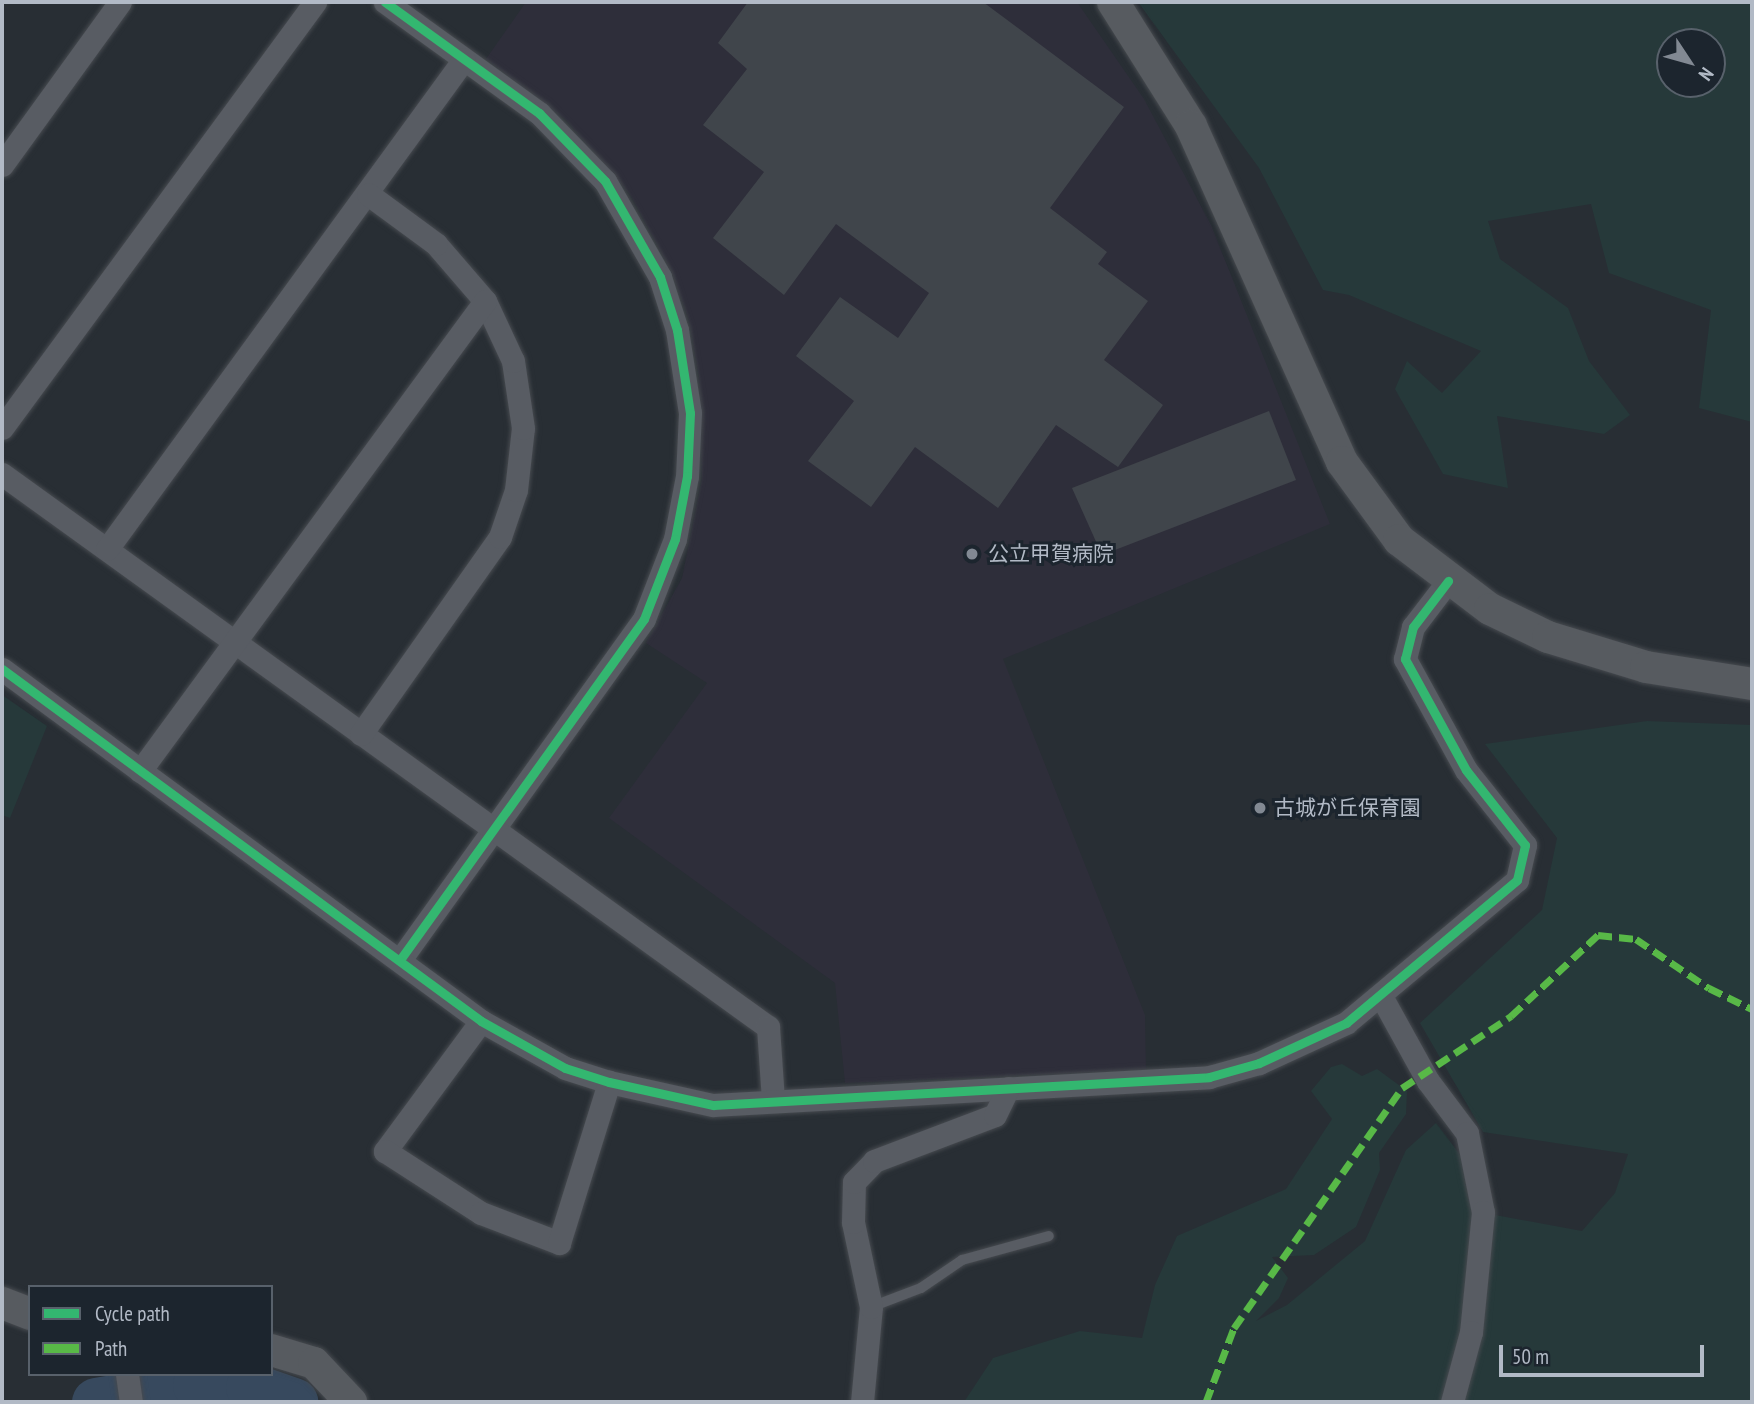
<!DOCTYPE html>
<html>
<head>
<meta charset="utf-8">
<style>
	body { margin:0 }
	#map { position:relative; width:1754px; height:1404px; overflow:hidden; background:#282e34; font-family:"PT Sans Narrow","Noto Sans JP",sans-serif }
	div>[style] { position:absolute }
	[style*='--x'] { left:calc(var(--x)*1px); top:calc(var(--y)*1px); width:calc(var(--w)*1px); rotate:calc(var(--a)*1deg) }
	.medical>* { inset:0; background:#2e2e3a }
	.green>* { inset:0; background:#26393a }
	.river>* { height:49px; margin:-24.5px; padding:0 24.5px; transform-origin:24.5px; border-radius:24.5px; background:#37495e }
	.building>* { inset:0; background:#40454b }
	.roads { filter:drop-shadow(0 0 2px #464a4f) drop-shadow(0 0 2px #464a4f) }
	.lane>* { height:10px; margin:-5px; padding:0 5px; transform-origin:5px; border-radius:5px; background:#585c63 }
	.street>* { height:23px; margin:-11.5px; padding:0 11.5px; transform-origin:11.5px; border-radius:11.5px; background:#585c63 }
	.secondary>* { height:32px; margin:-16px; padding:0 16px; transform-origin:16px; border-radius:16px; background:#575b60 }
	.quiet>* { height:7px; margin-top:-3.5px; transform-origin:0; background:repeating-linear-gradient(90deg,#58b947 0 14px,transparent 0 21px) }
	.cycleway>* { height:9px; margin:-4.5px; padding:0 4.5px; transform-origin:4.5px; border-radius:4.5px; background:#33b770 }
	.dots>* { width:19px; height:19px; translate:-50% -50%; box-sizing:border-box; border:4px solid #1c252e; border-radius:50% }
	span { translate:-50% -50%; white-space:nowrap; text-align:center; line-height:1.15; -webkit-text-stroke:6px #1c252e; paint-order:stroke }
	.poi-label { font-size:21px; color:#b2bac6 }
	.left { translate:0 -50%; text-align:left }
	.frame { position:absolute; inset:0; border:4px solid #b2bac6; pointer-events:none }
	.legend { position:absolute; left:28px; top:1285px; width:245px; height:91px; box-sizing:border-box; background:#1c252e; border:2px solid #58616b; margin:0; padding:9px 12px; list-style:none; font-size:21px; color:#b2bac6 }
	.legend li { display:flex; align-items:center; gap:14px; height:35px }
	.legend b { width:35px; border:2px solid #58616b }
	.north { position:absolute; left:1656px; top:28px; width:70px; height:70px; box-sizing:border-box; background:#1c252e; border:2px solid #58616b; border-radius:50%; rotate:126deg; font-size:19px; font-weight:700; line-height:28px; text-align:center; color:#b2bac6 }
	.north::after { content:''; display:block; margin:auto; width:24px; height:32px; background:#828993; clip-path:polygon(50% 0,100% 100%,50% 72%,0 100%) }
	.scale { position:absolute; left:1499px; top:1345px; width:205px; height:32px; box-sizing:border-box; border:4px solid #b2bac6; border-top:0; padding-left:9px; font-size:21px; line-height:24px; white-space:nowrap; color:#b2bac6; -webkit-text-stroke:5px #1c252e; paint-order:stroke }
</style>
</head>
<body>
<div id="map">
	<div class="medical">
		<div style="clip-path:polygon(526px 2px,1077px 2px,1144px 99px,1211px 225px,1330px 524px,1003px 659px,1145px 1015px,1146px 1070px,845px 1083px,835px 983px,609px 818px,707px 683px,646px 643px,682px 578px,692px 529px,702px 479px,699px 377px,689px 320px,671px 271px,631px 196px,566px 120px,486px 59px)"></div>
	</div>
	<div class="green">
		<div style="clip-path:polygon(evenodd,1138px 2px,1752px 2px,1752px 422px,1699px 408px,1711px 310px,1609px 273px,1591px 204px,1488px 221px,1500px 259px,1568px 308px,1589px 361px,1630px 415px,1604px 434px,1497px 416px,1508px 488px,1443px 474px,1395px 389px,1407px 361px,1442px 393px,1481px 351px,1349px 295px,1323px 290px,1259px 168px,1138px 2px,1670px 42px,1712px 42px,1712px 84px,1670px 84px,1670px 42px)"></div>
		<div style="clip-path:polygon(2px 695px,47px 726px,10px 818px,2px 815px)"></div>
		<div style="clip-path:polygon(1647px 721px,1752px 725px,1752px 1402px,964px 1402px,993px 1358px,1080px 1331px,1142px 1338px,1155px 1285px,1177px 1236px,1286px 1189px,1332px 1119px,1311px 1091px,1331px 1067px,1342px 1064px,1362px 1076px,1377px 1069px,1407px 1091px,1406px 1114px,1379px 1153px,1380px 1170px,1356px 1227px,1314px 1255px,1272px 1257px,1288px 1278px,1279px 1298px,1256px 1321px,1287px 1305px,1365px 1241px,1406px 1150px,1436px 1123px,1461px 1156px,1479px 1212px,1582px 1231px,1615px 1193px,1628px 1154px,1483px 1132px,1420px 1023px,1542px 910px,1557px 838px,1485px 744px)"></div>
	</div>
	<div class="river">
		<div style="--x:96;--y:1402;--w:102;--a:-9.6"></div>
		<div style="--x:197;--y:1385;--w:53;--a:2.2"></div>
		<div style="--x:250;--y:1387;--w:46;--a:19.2"></div>
	</div>
	<div class="building">
		<div style="clip-path:polygon(748px 2px,983px 2px,1124px 107px,1050px 208px,1107px 252px,1098px 264px,1148px 301px,1104px 360px,1163px 405px,1118px 467px,1056px 425px,998px 508px,915px 447px,871px 507px,808px 461px,854px 401px,796px 356px,840px 297px,898px 338px,929px 293px,836px 224px,784px 295px,713px 238px,764px 172px,703px 125px,747px 69px,718px 43px)"></div>
		<div style="clip-path:polygon(1269px 411px,1296px 480px,1102px 555px,1072px 488px)"></div>
	</div>
	<div class="roads">
		<div class="lane">
			<div style="--x:871;--y:1307;--w:53;--a:-20.8"></div>
			<div style="--x:921;--y:1288;--w:50;--a:-34.3"></div>
			<div style="--x:962;--y:1260;--w:90;--a:-15.4"></div>
		</div>
		<div class="street">
			<div style="--x:385;--y:2;--w:190;--a:35.8"></div>
			<div style="--x:539;--y:113;--w:95;--a:45.9"></div>
			<div style="--x:605;--y:181;--w:111;--a:60.2"></div>
			<div style="--x:660;--y:277;--w:56;--a:72.2"></div>
			<div style="--x:677;--y:330;--w:84;--a:81.1"></div>
			<div style="--x:690;--y:413;--w:63;--a:92.7"></div>
			<div style="--x:687;--y:476;--w:64;--a:100.8"></div>
			<div style="--x:675;--y:539;--w:86;--a:111.2"></div>
			<div style="--x:644;--y:619;--w:419;--a:125.6"></div>
			<div style="--x:2;--y:165;--w:201;--a:-54.1"></div>
			<div style="--x:2;--y:428;--w:529;--a:-53.69"></div>
			<div style="--x:2;--y:474;--w:945;--a:35.83"></div>
			<div style="--x:768;--y:1027;--w:74;--a:86.1"></div>
			<div style="--x:107;--y:549;--w:606;--a:-53.92"></div>
			<div style="--x:2;--y:669;--w:594;--a:36.31"></div>
			<div style="--x:481;--y:1021;--w:96;--a:29.2"></div>
			<div style="--x:565;--y:1068;--w:46;--a:17.7"></div>
			<div style="--x:609;--y:1082;--w:107;--a:12.5"></div>
			<div style="--x:713;--y:1105;--w:497;--a:-3.2"></div>
			<div style="--x:1209;--y:1077;--w:52;--a:-15.6"></div>
			<div style="--x:1259;--y:1063;--w:96;--a:-24.7"></div>
			<div style="--x:1346;--y:1023;--w:223;--a:-39.9"></div>
			<div style="--x:1517;--y:880;--w:36;--a:-77"></div>
			<div style="--x:1525;--y:845;--w:95;--a:-128.2"></div>
			<div style="--x:1466;--y:770;--w:127;--a:-118.8"></div>
			<div style="--x:1405;--y:659;--w:33;--a:-76"></div>
			<div style="--x:1413;--y:627;--w:58;--a:-52.7"></div>
			<div style="--x:361;--y:734;--w:241;--a:-54.8"></div>
			<div style="--x:500;--y:537;--w:50;--a:-71.2"></div>
			<div style="--x:516;--y:490;--w:62;--a:-83.6"></div>
			<div style="--x:523;--y:428;--w:68;--a:-98.5"></div>
			<div style="--x:513;--y:361;--w:66;--a:-115"></div>
			<div style="--x:485;--y:301;--w:75;--a:-130.7"></div>
			<div style="--x:436;--y:244;--w:84;--a:-143.7"></div>
			<div style="--x:140;--y:771;--w:583;--a:-53.72"></div>
			<div style="--x:1381;--y:996;--w:97;--a:61.1"></div>
			<div style="--x:1428;--y:1081;--w:65;--a:53.1"></div>
			<div style="--x:1467;--y:1133;--w:81;--a:78.6"></div>
			<div style="--x:1483;--y:1212;--w:121;--a:95.7"></div>
			<div style="--x:1471;--y:1332;--w:73;--a:105.2"></div>
			<div style="--x:481;--y:1021;--w:162;--a:126.4"></div>
			<div style="--x:385;--y:1151;--w:114;--a:32.9"></div>
			<div style="--x:481;--y:1213;--w:84;--a:21"></div>
			<div style="--x:559;--y:1243;--w:169;--a:-72.7"></div>
			<div style="--x:127;--y:1374;--w:28;--a:82"></div>
			<div style="--x:862;--y:1402;--w:95;--a:-84.6"></div>
			<div style="--x:871;--y:1307;--w:87;--a:-102"></div>
			<div style="--x:853;--y:1222;--w:40;--a:-88.6"></div>
			<div style="--x:854;--y:1182;--w:29;--a:-46"></div>
			<div style="--x:874;--y:1161;--w:129;--a:-20.8"></div>
			<div style="--x:995;--y:1115;--w:30;--a:-64"></div>
		</div>
		<div class="secondary">
			<div style="--x:1113;--y:2;--w:146;--a:57.8"></div>
			<div style="--x:1191;--y:126;--w:368;--a:65.8"></div>
			<div style="--x:1342;--y:462;--w:97;--a:53.8"></div>
			<div style="--x:1399;--y:540;--w:114;--a:37.2"></div>
			<div style="--x:1490;--y:609;--w:64;--a:25.8"></div>
			<div style="--x:1548;--y:637;--w:102;--a:17"></div>
			<div style="--x:1646;--y:667;--w:107;--a:9.1"></div>
			<div style="--x:2;--y:1303;--w:30;--a:21"></div>
			<div style="--x:271;--y:1350;--w:45;--a:16.8"></div>
			<div style="--x:314;--y:1363;--w:54;--a:46.5"></div>
		</div>
	</div>
	<div class="quiet">
		<div style="--x:1206;--y:1402;--w:79;--a:-69.3"></div>
		<div style="--x:1234;--y:1328;--w:293;--a:-55"></div>
		<div style="--x:1402;--y:1088;--w:131;--a:-33.4"></div>
		<div style="--x:1511;--y:1016;--w:119;--a:-43"></div>
		<div style="--x:1598;--y:935;--w:38;--a:6"></div>
		<div style="--x:1636;--y:939;--w:88;--a:33.9"></div>
		<div style="--x:1709;--y:988;--w:48;--a:26"></div>
	</div>
	<div class="cycleway">
		<div style="--x:385;--y:2;--w:190;--a:35.8"></div>
		<div style="--x:539;--y:113;--w:95;--a:45.9"></div>
		<div style="--x:605;--y:181;--w:111;--a:60.2"></div>
		<div style="--x:660;--y:277;--w:56;--a:72.2"></div>
		<div style="--x:677;--y:330;--w:84;--a:81.1"></div>
		<div style="--x:690;--y:413;--w:63;--a:92.7"></div>
		<div style="--x:687;--y:476;--w:64;--a:100.8"></div>
		<div style="--x:675;--y:539;--w:86;--a:111.2"></div>
		<div style="--x:644;--y:619;--w:419;--a:125.6"></div>
		<div style="--x:2;--y:669;--w:594;--a:36.31"></div>
		<div style="--x:481;--y:1021;--w:96;--a:29.2"></div>
		<div style="--x:565;--y:1068;--w:46;--a:17.7"></div>
		<div style="--x:609;--y:1082;--w:107;--a:12.5"></div>
		<div style="--x:713;--y:1105;--w:497;--a:-3.2"></div>
		<div style="--x:1209;--y:1077;--w:52;--a:-15.6"></div>
		<div style="--x:1259;--y:1063;--w:96;--a:-24.7"></div>
		<div style="--x:1346;--y:1023;--w:223;--a:-39.9"></div>
		<div style="--x:1517;--y:880;--w:36;--a:-77"></div>
		<div style="--x:1525;--y:845;--w:95;--a:-128.2"></div>
		<div style="--x:1466;--y:770;--w:127;--a:-118.8"></div>
		<div style="--x:1405;--y:659;--w:33;--a:-76"></div>
		<div style="--x:1413;--y:627;--w:58;--a:-52.7"></div>
	</div>
	<div class="dots">
		<div style="left:972px;top:554px;background:#828993"></div>
		<div style="left:1260px;top:808px;background:#828993"></div>
	</div>
	<div class="poi-label">
		<span class="left" style="left:988px;top:554px">公立甲賀病院</span>
		<span class="left" style="left:1274px;top:808px">古城が丘保育園</span>
	</div>
	<div class="frame"></div>
	<ul class="legend">
	<li><b style="height:9px;background:#33b770"></b>Cycle path</li>
	<li><b style="height:9px;background:#58b947"></b>Path</li>
	</ul>
	<div class="north">N</div>
	<div class="scale">50 m</div>
</div>
</body>
</html>
